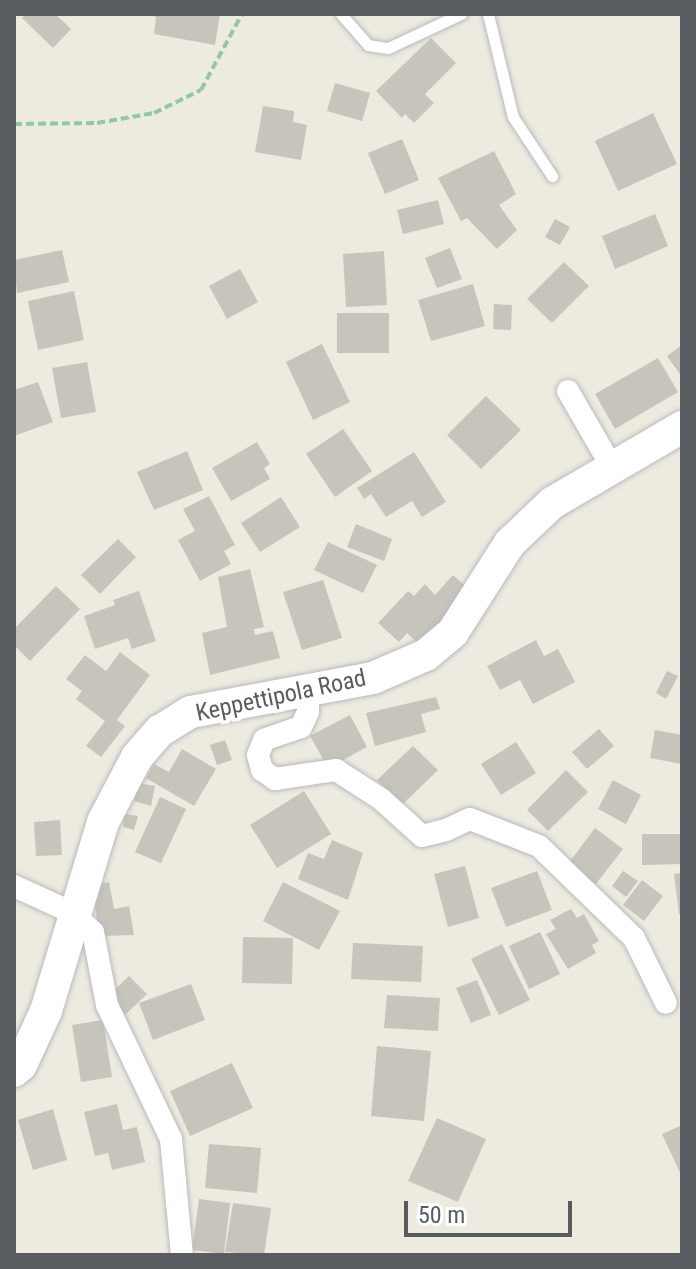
<!DOCTYPE html>
<html>
<head>
<meta charset="utf-8">
<style>
	body { margin:0 }
	#map { position:relative; width:696px; height:1269px; overflow:hidden; background:#edeadf; font-family:"Roboto Condensed",sans-serif }
	div>[style] { position:absolute }
	[style*='--x'] { left:calc(var(--x)*1px); top:calc(var(--y)*1px); width:calc(var(--w)*1px); rotate:calc(var(--a)*1deg) }
	.building>* { inset:0; background:#c7c4bc }
	.path>* { height:4px; margin-top:-2px; transform-origin:0; background:repeating-linear-gradient(90deg,#92c8a2 0 8px,transparent 0 12px) }
	.roads { filter:drop-shadow(0 0 2px #b7babf) drop-shadow(0 0 2px #b7babf) }
	.service>* { height:11px; margin:-5.5px; padding:0 5.5px; transform-origin:5.5px; border-radius:5.5px; background:#fff }
	.minor>* { height:22px; margin:-11px; padding:0 11px; transform-origin:11px; border-radius:11px; background:#fff }
	.secondary>* { height:32px; margin:-16px; padding:0 16px; transform-origin:16px; border-radius:16px; background:#fff }
	span { translate:-50% -50%; white-space:nowrap; text-align:center; line-height:1.15; -webkit-text-stroke:7px #fff; paint-order:stroke }
	.street-label { font-size:24px; color:#585c61 }
	.frame { position:absolute; inset:0; border:16px solid #585c61; pointer-events:none }
	.scale { position:absolute; left:404px; top:1201px; width:168px; height:36px; box-sizing:border-box; border:4px solid #585c61; border-top:0; padding-left:10px; font-size:24px; line-height:28px; white-space:nowrap; color:#585c61; -webkit-text-stroke:6px #fff; paint-order:stroke }
</style>
</head>
<body>
<div id="map">
	<div class="building">
		<div style="clip-path:polygon(26px 14px,55px 14px,71px 29px,53px 48px,22px 18px)"></div>
		<div style="clip-path:polygon(146px 14px,220px 14px,215px 45px,154px 34px,156px 17px)"></div>
		<div style="clip-path:polygon(431px 38px,456px 63px,425px 94px,434px 103px,414px 123px,405px 114px,402px 118px,376px 91px)"></div>
		<div style="clip-path:polygon(335px 83px,370px 93px,362px 121px,327px 111px)"></div>
		<div style="clip-path:polygon(263px 106px,294px 111px,293px 122px,307px 125px,301px 160px,255px 152px)"></div>
		<div style="clip-path:polygon(653px 113px,677px 164px,618px 191px,595px 141px)"></div>
		<div style="clip-path:polygon(402px 139px,419px 180px,385px 194px,368px 153px)"></div>
		<div style="clip-path:polygon(494px 151px,516px 194px,499px 205px,517px 230px,497px 249px,467px 218px,461px 221px,438px 178px)"></div>
		<div style="clip-path:polygon(438px 200px,444px 224px,403px 234px,397px 210px)"></div>
		<div style="clip-path:polygon(655px 214px,668px 246px,615px 269px,602px 236px)"></div>
		<div style="clip-path:polygon(555px 219px,570px 227px,560px 245px,545px 237px)"></div>
		<div style="clip-path:polygon(450px 248px,462px 279px,437px 288px,425px 258px)"></div>
		<div style="clip-path:polygon(62px 250px,69px 282px,17px 293px,14px 260px)"></div>
		<div style="clip-path:polygon(384px 251px,387px 305px,346px 307px,343px 254px)"></div>
		<div style="clip-path:polygon(564px 262px,589px 286px,552px 323px,527px 299px)"></div>
		<div style="clip-path:polygon(240px 269px,258px 302px,227px 319px,209px 286px)"></div>
		<div style="clip-path:polygon(473px 284px,485px 326px,431px 341px,418px 300px)"></div>
		<div style="clip-path:polygon(74px 291px,84px 340px,38px 350px,28px 301px)"></div>
		<div style="clip-path:polygon(494px 304px,512px 305px,511px 330px,493px 329px)"></div>
		<div style="clip-path:polygon(337px 313px,389px 313px,389px 353px,337px 353px)"></div>
		<div style="clip-path:polygon(322px 344px,350px 402px,313px 420px,286px 362px)"></div>
		<div style="clip-path:polygon(682px 345px,682px 377px,667px 356px)"></div>
		<div style="clip-path:polygon(658px 358px,678px 392px,615px 429px,595px 394px)"></div>
		<div style="clip-path:polygon(87px 362px,96px 412px,61px 418px,52px 368px)"></div>
		<div style="clip-path:polygon(38px 382px,53px 422px,14px 436px,14px 390px)"></div>
		<div style="clip-path:polygon(486px 396px,521px 430px,481px 469px,447px 435px)"></div>
		<div style="clip-path:polygon(343px 429px,372px 471px,335px 497px,306px 454px)"></div>
		<div style="clip-path:polygon(257px 442px,270px 464px,264px 468px,270px 479px,231px 501px,212px 468px)"></div>
		<div style="clip-path:polygon(187px 451px,203px 490px,154px 510px,137px 472px)"></div>
		<div style="clip-path:polygon(414px 452px,446px 502px,422px 517px,412px 501px,386px 517px,371px 494px,364px 499px,357px 488px)"></div>
		<div style="clip-path:polygon(209px 496px,235px 545px,224px 551px,231px 564px,200px 581px,178px 540px,195px 531px,183px 509px)"></div>
		<div style="clip-path:polygon(281px 497px,300px 527px,260px 552px,241px 523px)"></div>
		<div style="clip-path:polygon(356px 524px,392px 539px,384px 561px,347px 547px)"></div>
		<div style="clip-path:polygon(118px 539px,136px 557px,100px 594px,81px 575px)"></div>
		<div style="clip-path:polygon(328px 542px,377px 565px,363px 593px,314px 570px)"></div>
		<div style="clip-path:polygon(250px 569px,264px 627px,254px 629px,255px 635px,273px 631px,280px 658px,210px 675px,202px 633px,227px 627px,218px 577px)"></div>
		<div style="clip-path:polygon(453px 575px,470px 590px,420px 645px,407px 633px,399px 642px,378px 623px,408px 591px,414px 596px,425px 584px,435px 595px)"></div>
		<div style="clip-path:polygon(323px 580px,342px 638px,302px 650px,283px 592px)"></div>
		<div style="clip-path:polygon(56px 586px,80px 609px,30px 661px,14px 645px,14px 629px)"></div>
		<div style="clip-path:polygon(139px 591px,156px 641px,132px 649px,128px 638px,95px 649px,84px 616px,115px 605px,113px 600px)"></div>
		<div style="clip-path:polygon(536px 640px,544px 656px,558px 649px,575px 682px,533px 704px,520px 680px,500px 690px,487px 666px)"></div>
		<div style="clip-path:polygon(120px 652px,150px 675px,117px 720px,125px 726px,101px 757px,86px 746px,105px 721px,76px 699px,82px 691px,66px 679px,85px 655px,106px 671px)"></div>
		<div style="clip-path:polygon(667px 671px,678px 676px,666px 699px,656px 693px)"></div>
		<div style="clip-path:polygon(436px 697px,440px 709px,421px 714px,426px 732px,375px 746px,366px 713px)"></div>
		<div style="clip-path:polygon(350px 715px,367px 747px,328px 768px,310px 736px)"></div>
		<div style="clip-path:polygon(599px 729px,614px 746px,587px 769px,572px 752px)"></div>
		<div style="clip-path:polygon(655px 730px,682px 735px,682px 764px,650px 758px)"></div>
		<div style="clip-path:polygon(225px 740px,232px 760px,217px 765px,210px 745px)"></div>
		<div style="clip-path:polygon(516px 742px,536px 773px,501px 795px,481px 764px)"></div>
		<div style="clip-path:polygon(413px 746px,438px 770px,402px 805px,377px 780px)"></div>
		<div style="clip-path:polygon(182px 749px,216px 769px,194px 806px,146px 778px,154px 764px,169px 772px)"></div>
		<div style="clip-path:polygon(566px 770px,588px 792px,548px 831px,527px 810px)"></div>
		<div style="clip-path:polygon(613px 780px,641px 795px,626px 824px,598px 809px)"></div>
		<div style="clip-path:polygon(139px 783px,155px 786px,151px 806px,134px 801px)"></div>
		<div style="clip-path:polygon(304px 791px,331px 834px,277px 868px,250px 825px)"></div>
		<div style="clip-path:polygon(160px 797px,186px 809px,161px 863px,135px 852px)"></div>
		<div style="clip-path:polygon(124px 814px,138px 816px,134px 830px,123px 827px)"></div>
		<div style="clip-path:polygon(60px 820px,62px 855px,36px 856px,34px 822px)"></div>
		<div style="clip-path:polygon(595px 828px,623px 849px,596px 884px,568px 864px)"></div>
		<div style="clip-path:polygon(642px 834px,682px 834px,682px 864px,642px 865px)"></div>
		<div style="clip-path:polygon(332px 840px,363px 853px,348px 900px,298px 879px,308px 853px,324px 859px)"></div>
		<div style="clip-path:polygon(465px 866px,479px 918px,448px 927px,434px 874px)"></div>
		<div style="clip-path:polygon(537px 871px,552px 910px,506px 927px,491px 888px)"></div>
		<div style="clip-path:polygon(623px 871px,638px 881px,626px 897px,612px 886px)"></div>
		<div style="clip-path:polygon(682px 873px,682px 913px,679px 914px,674px 874px)"></div>
		<div style="clip-path:polygon(642px 880px,663px 896px,644px 921px,623px 905px)"></div>
		<div style="clip-path:polygon(109px 882px,114px 909px,129px 906px,134px 935px,100px 936px,91px 885px)"></div>
		<div style="clip-path:polygon(283px 882px,340px 911px,319px 950px,263px 921px)"></div>
		<div style="clip-path:polygon(571px 909px,577px 918px,584px 914px,599px 941px,592px 945px,596px 953px,568px 969px,546px 934px,556px 929px,550px 920px)"></div>
		<div style="clip-path:polygon(540px 932px,560px 974px,529px 989px,509px 946px)"></div>
		<div style="clip-path:polygon(243px 937px,293px 938px,292px 984px,242px 983px)"></div>
		<div style="clip-path:polygon(353px 943px,423px 946px,421px 982px,351px 979px)"></div>
		<div style="clip-path:polygon(502px 944px,530px 1000px,499px 1015px,471px 959px)"></div>
		<div style="clip-path:polygon(129px 976px,147px 994px,125px 1015px,107px 997px)"></div>
		<div style="clip-path:polygon(477px 980px,491px 1015px,471px 1023px,456px 988px)"></div>
		<div style="clip-path:polygon(191px 984px,205px 1020px,153px 1040px,139px 1003px)"></div>
		<div style="clip-path:polygon(387px 995px,440px 998px,438px 1031px,384px 1028px)"></div>
		<div style="clip-path:polygon(103px 1020px,112px 1077px,81px 1082px,72px 1025px)"></div>
		<div style="clip-path:polygon(377px 1046px,431px 1051px,424px 1121px,371px 1116px)"></div>
		<div style="clip-path:polygon(232px 1063px,253px 1108px,190px 1136px,170px 1091px)"></div>
		<div style="clip-path:polygon(117px 1104px,123px 1130px,137px 1127px,145px 1162px,112px 1170px,108px 1153px,95px 1156px,84px 1112px)"></div>
		<div style="clip-path:polygon(53px 1109px,67px 1160px,33px 1170px,18px 1120px)"></div>
		<div style="clip-path:polygon(437px 1118px,486px 1139px,458px 1202px,408px 1181px)"></div>
		<div style="clip-path:polygon(682px 1125px,682px 1177px,662px 1134px)"></div>
		<div style="clip-path:polygon(209px 1144px,261px 1148px,257px 1193px,205px 1188px)"></div>
		<div style="clip-path:polygon(199px 1199px,230px 1203px,224px 1254px,192px 1250px)"></div>
		<div style="clip-path:polygon(233px 1203px,271px 1208px,264px 1255px,225px 1252px)"></div>
	</div>
	<div class="path">
		<div style="--x:14;--y:124;--w:83;--a:-0.7"></div>
		<div style="--x:97;--y:123;--w:58;--a:-10"></div>
		<div style="--x:154;--y:113;--w:52;--a:-26.1"></div>
		<div style="--x:201;--y:90;--w:86;--a:-61.7"></div>
	</div>
	<div class="roads">
		<div class="service">
			<div style="--x:341;--y:14;--w:41;--a:48.9"></div>
			<div style="--x:368;--y:45;--w:20;--a:9"></div>
			<div style="--x:388;--y:48;--w:81;--a:-25"></div>
			<div style="--x:488;--y:14;--w:106;--a:76.4"></div>
			<div style="--x:513;--y:117;--w:71;--a:56.5"></div>
		</div>
		<div class="minor">
			<div style="--x:568;--y:391;--w:90;--a:60"></div>
			<div style="--x:308;--y:691;--w:21;--a:90"></div>
			<div style="--x:308;--y:712;--w:17;--a:115"></div>
			<div style="--x:301;--y:727;--w:39;--a:161"></div>
			<div style="--x:264;--y:740;--w:16;--a:112"></div>
			<div style="--x:258;--y:755;--w:16;--a:75"></div>
			<div style="--x:262;--y:770;--w:16;--a:35"></div>
			<div style="--x:275;--y:779;--w:62;--a:-8.4"></div>
			<div style="--x:336;--y:770;--w:54;--a:32.8"></div>
			<div style="--x:381;--y:799;--w:55;--a:42.1"></div>
			<div style="--x:422;--y:836;--w:25;--a:-14"></div>
			<div style="--x:446;--y:830;--w:26;--a:-25"></div>
			<div style="--x:470;--y:819;--w:74;--a:21.4"></div>
			<div style="--x:539;--y:846;--w:132;--a:44.1"></div>
			<div style="--x:634;--y:938;--w:72;--a:63.8"></div>
			<div style="--x:14;--y:886;--w:65;--a:24.6"></div>
			<div style="--x:73;--y:913;--w:28;--a:44"></div>
			<div style="--x:93;--y:932;--w:74;--a:79.1"></div>
			<div style="--x:107;--y:1005;--w:148;--a:64.5"></div>
			<div style="--x:171;--y:1139;--w:117;--a:84.6"></div>
		</div>
		<div class="secondary">
			<div style="--x:14;--y:1071;--w:9;--a:-41"></div>
			<div style="--x:21;--y:1065;--w:60;--a:-65.2"></div>
			<div style="--x:46;--y:1011;--w:197;--a:-73.2"></div>
			<div style="--x:103;--y:822;--w:73;--a:-62.4"></div>
			<div style="--x:137;--y:757;--w:35;--a:-49"></div>
			<div style="--x:160;--y:731;--w:36;--a:-32"></div>
			<div style="--x:191;--y:712;--w:185;--a:-10.6"></div>
			<div style="--x:373;--y:678;--w:58;--a:-23.5"></div>
			<div style="--x:426;--y:655;--w:35;--a:-40"></div>
			<div style="--x:453;--y:632;--w:106;--a:-57.4"></div>
			<div style="--x:510;--y:543;--w:58;--a:-43.6"></div>
			<div style="--x:552;--y:503;--w:151;--a:-30.3"></div>
		</div>
	</div>
	<div class="street-label">
		<span style="left:281px;top:696px;rotate:-12deg">Keppettipola Road</span>
	</div>
	<div class="frame"></div>
	<div class="scale">50 m</div>
</div>
</body>
</html>
